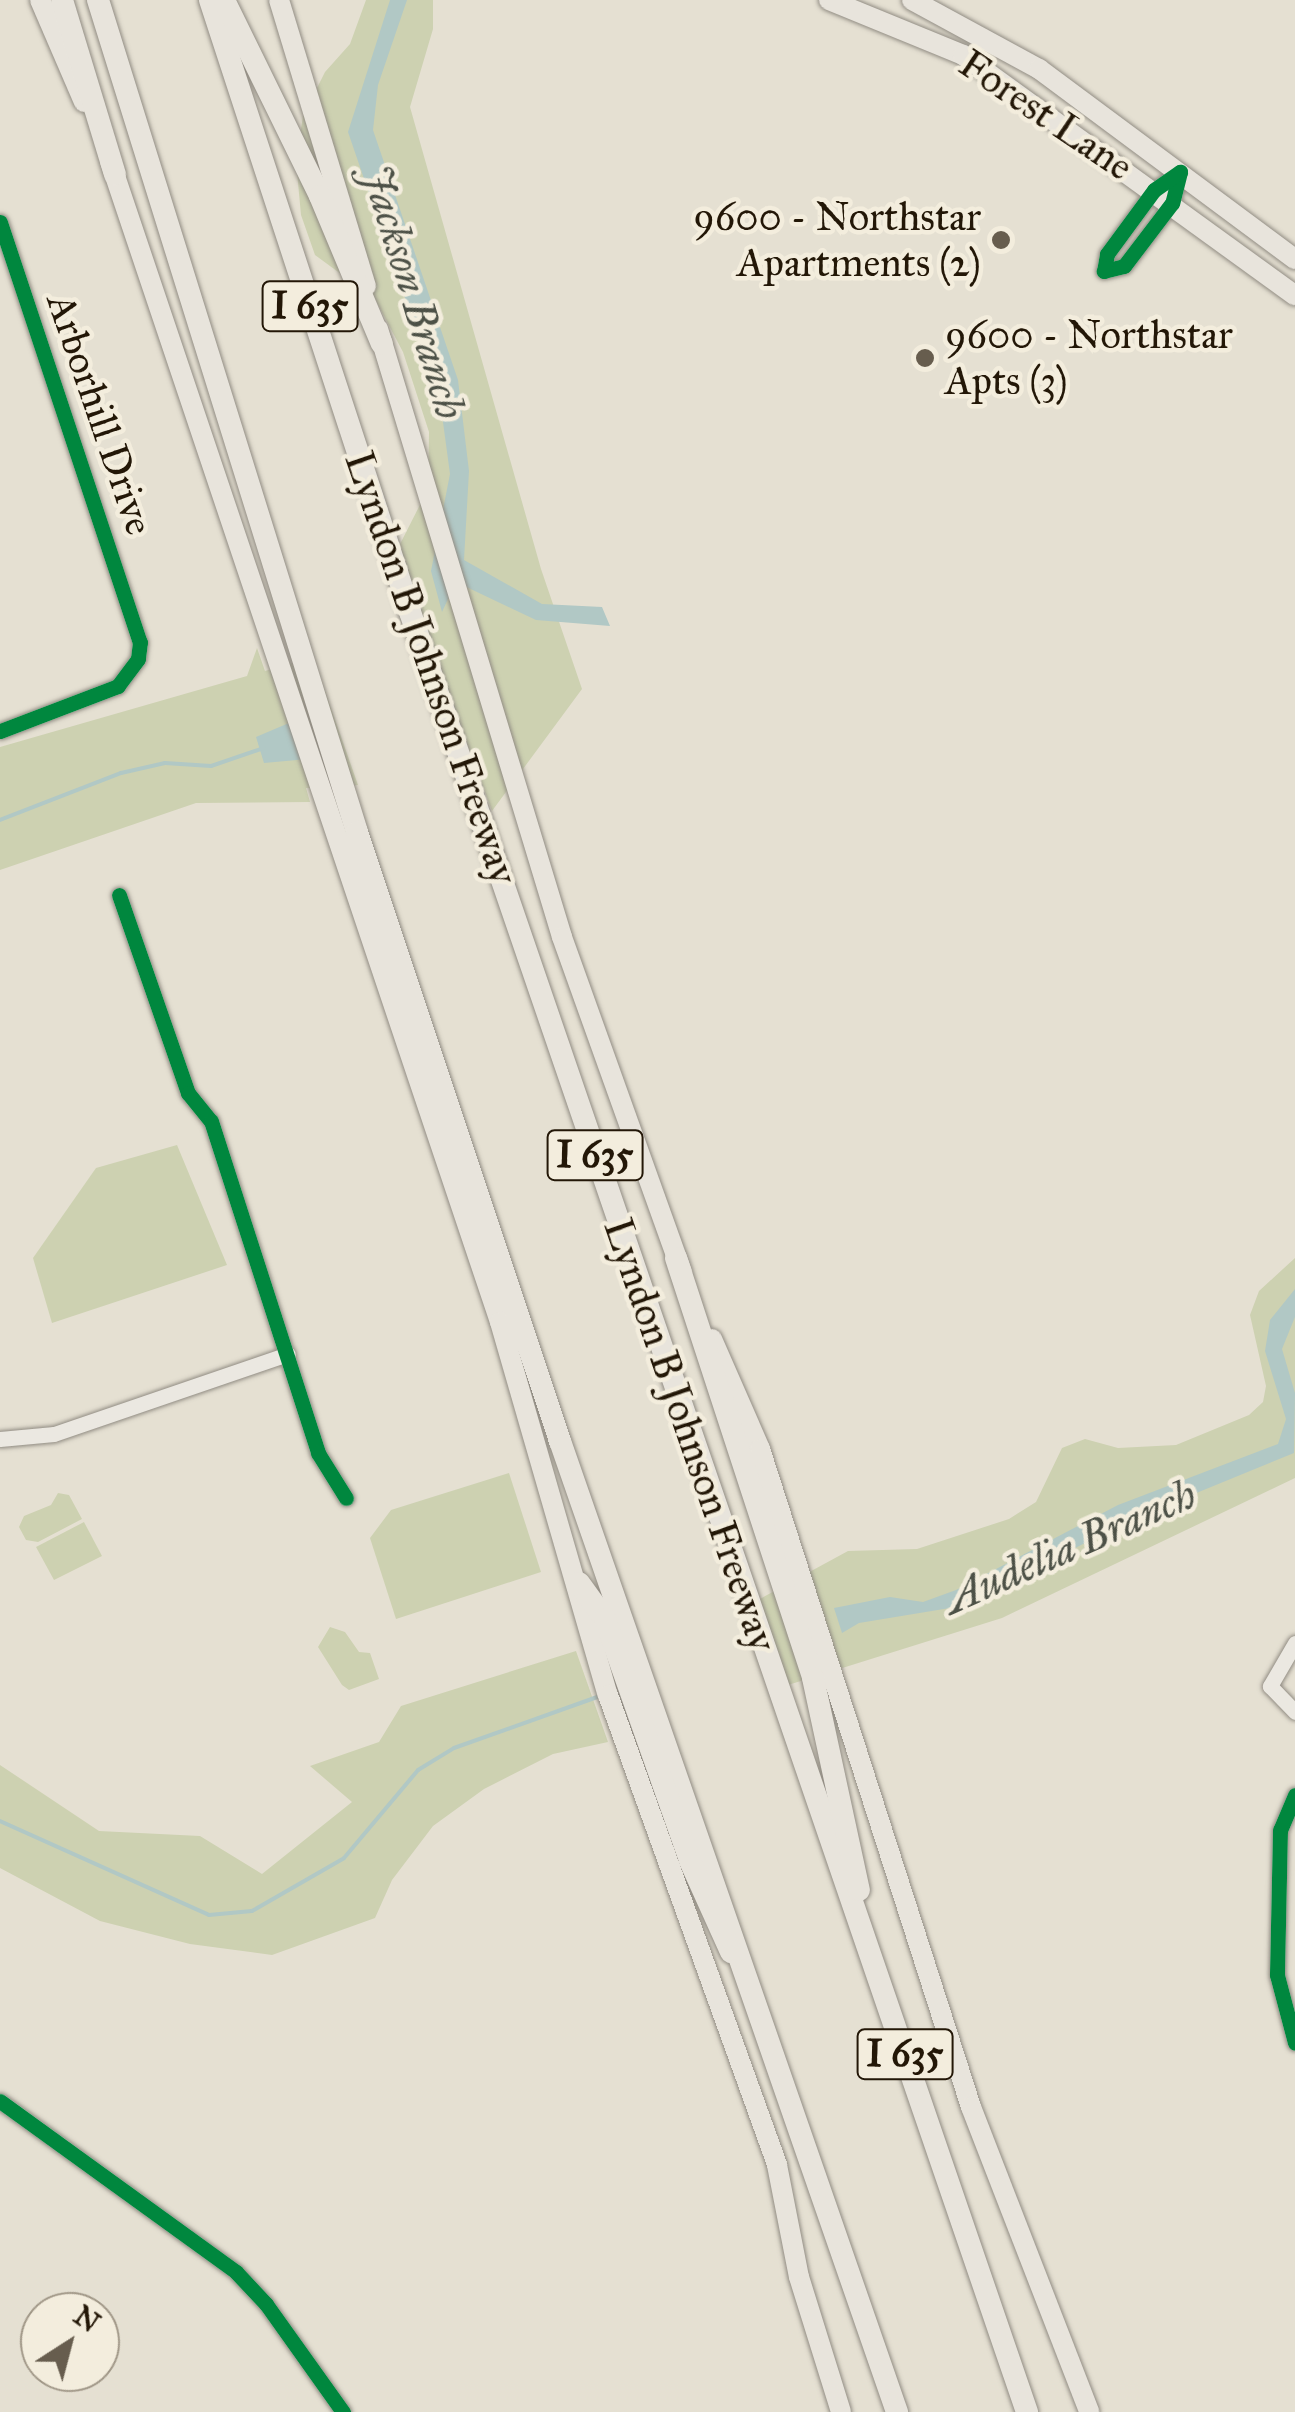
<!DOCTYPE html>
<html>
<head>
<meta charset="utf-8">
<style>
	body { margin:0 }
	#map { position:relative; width:1295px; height:2412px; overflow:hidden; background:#e5e0d2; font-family:"IM FELL Great Primer",serif }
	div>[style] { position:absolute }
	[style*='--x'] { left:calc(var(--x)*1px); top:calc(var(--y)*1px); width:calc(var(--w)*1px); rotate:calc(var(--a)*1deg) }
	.green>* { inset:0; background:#cdd1b1 }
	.water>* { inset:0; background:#b1c8c5 }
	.stream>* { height:4px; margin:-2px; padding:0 2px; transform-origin:2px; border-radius:2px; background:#b1c8c5 }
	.roads { filter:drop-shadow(0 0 2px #918c83) drop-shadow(0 0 2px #918c83) }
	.minor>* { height:15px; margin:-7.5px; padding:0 7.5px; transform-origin:7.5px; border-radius:7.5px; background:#ebe8e1 }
	.major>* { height:20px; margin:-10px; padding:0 10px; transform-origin:10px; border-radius:10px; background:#e8e4dc }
	.highway>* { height:22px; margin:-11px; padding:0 11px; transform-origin:11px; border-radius:11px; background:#e8e4dc }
	.cycleway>* { height:15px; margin:-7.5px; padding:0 7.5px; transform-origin:7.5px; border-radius:7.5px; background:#00873e }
	.dots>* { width:28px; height:28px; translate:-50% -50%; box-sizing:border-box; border:5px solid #f3eddd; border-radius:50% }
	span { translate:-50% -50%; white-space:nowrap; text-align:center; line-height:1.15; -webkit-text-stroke:9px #f3eddd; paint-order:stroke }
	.shield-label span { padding:2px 8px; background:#f3eddd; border:2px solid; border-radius:8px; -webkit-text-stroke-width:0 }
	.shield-label { font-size:38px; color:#231707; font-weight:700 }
	.street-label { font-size:40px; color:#231707 }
	.poi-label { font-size:40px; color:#231707 }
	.right { translate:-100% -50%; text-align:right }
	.left { translate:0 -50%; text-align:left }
	.water-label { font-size:42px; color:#4d5147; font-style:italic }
	.north { position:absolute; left:20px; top:2292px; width:100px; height:100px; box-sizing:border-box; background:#f3eddd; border:2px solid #a09787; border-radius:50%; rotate:36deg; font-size:28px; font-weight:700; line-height:40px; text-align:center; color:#231707 }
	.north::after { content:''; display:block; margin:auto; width:35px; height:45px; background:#675d4e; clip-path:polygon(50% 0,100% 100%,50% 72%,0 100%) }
</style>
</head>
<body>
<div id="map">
	<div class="green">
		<div style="clip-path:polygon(366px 0,433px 0,433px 29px,410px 107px,541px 569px,582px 689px,492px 811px,396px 552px,428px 489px,429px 432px,403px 352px,375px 299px,315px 255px,301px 215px,296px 161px,303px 116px,325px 72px,350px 44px)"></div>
		<div style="clip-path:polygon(257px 648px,265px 671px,313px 657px,358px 785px,306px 788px,310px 802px,196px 803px,0 870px,0 747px,247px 676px)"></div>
		<div style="clip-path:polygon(177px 1145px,227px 1265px,52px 1323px,33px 1258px,96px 1168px)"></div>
		<div style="clip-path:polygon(1295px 1258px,1295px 1478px,1002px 1618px,788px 1685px,758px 1600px,848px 1551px,917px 1549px,1009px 1519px,1036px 1502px,1062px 1448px,1085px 1439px,1118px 1448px,1176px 1445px,1249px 1415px,1263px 1402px,1266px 1386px,1250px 1315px,1259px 1291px)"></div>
		<div style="clip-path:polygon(509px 1473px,541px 1572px,396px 1619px,370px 1538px,391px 1510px)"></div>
		<div style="clip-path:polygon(58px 1493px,69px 1495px,82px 1519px,38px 1542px,26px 1540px,19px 1527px,24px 1516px,51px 1505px)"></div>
		<div style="clip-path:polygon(84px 1522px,102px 1556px,54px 1580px,36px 1547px)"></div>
		<div style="clip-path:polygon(330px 1627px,345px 1632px,359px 1652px,370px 1653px,379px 1679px,349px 1690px,342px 1685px,318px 1647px)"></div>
		<div style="clip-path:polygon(576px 1651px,608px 1742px,553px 1754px,484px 1789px,433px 1826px,392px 1880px,375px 1918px,272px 1955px,190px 1944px,100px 1921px,0 1868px,0 1765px,99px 1831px,200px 1836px,262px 1874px,352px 1802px,310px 1766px,379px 1742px,401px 1706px)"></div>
	</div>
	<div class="water">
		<div style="clip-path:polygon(390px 0,407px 0,378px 85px,373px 130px,458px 380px,469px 471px,464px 560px,542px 604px,602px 607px,610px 626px,536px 620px,456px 582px,442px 612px,431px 571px,450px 474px,440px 400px,348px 132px)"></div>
		<div style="clip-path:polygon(303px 717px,319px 758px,264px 763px,256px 737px)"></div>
		<div style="clip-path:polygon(1295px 1289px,1295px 1317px,1282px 1349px,1295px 1393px,1294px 1453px,1128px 1521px,962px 1606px,859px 1623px,842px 1633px,834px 1608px,890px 1597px,923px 1602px,956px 1590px,1118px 1505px,1278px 1444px,1286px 1419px,1265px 1351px,1270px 1320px)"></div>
	</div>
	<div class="stream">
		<div style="--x:0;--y:820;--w:130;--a:-21.2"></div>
		<div style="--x:121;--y:773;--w:45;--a:-12.8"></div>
		<div style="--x:165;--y:763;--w:46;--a:3.7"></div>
		<div style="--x:211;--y:766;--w:56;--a:-18.8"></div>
		<div style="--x:0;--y:1821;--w:229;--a:24.2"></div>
		<div style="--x:209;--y:1915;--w:43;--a:-5.3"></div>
		<div style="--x:252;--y:1911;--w:106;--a:-29.9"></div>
		<div style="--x:344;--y:1858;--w:115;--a:-49.9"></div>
		<div style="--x:418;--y:1770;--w:42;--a:-31.4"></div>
		<div style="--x:454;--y:1748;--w:158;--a:-19.6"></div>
	</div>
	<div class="roads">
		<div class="minor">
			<div style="--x:1180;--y:172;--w:32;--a:104"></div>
			<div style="--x:1172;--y:203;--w:79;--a:127.3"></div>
			<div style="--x:1124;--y:266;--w:21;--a:166"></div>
			<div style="--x:1104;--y:271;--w:17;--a:-80"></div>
			<div style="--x:1107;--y:254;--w:79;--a:-53.7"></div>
			<div style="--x:1154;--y:190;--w:32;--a:-35"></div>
			<div style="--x:0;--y:222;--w:443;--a:71.6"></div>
			<div style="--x:140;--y:642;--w:17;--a:97"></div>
			<div style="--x:138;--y:659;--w:34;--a:127"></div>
			<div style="--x:118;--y:686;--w:126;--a:159.1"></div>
			<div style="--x:119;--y:895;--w:210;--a:70.8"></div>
			<div style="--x:188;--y:1093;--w:36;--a:51"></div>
			<div style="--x:211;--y:1121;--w:349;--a:72.1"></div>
			<div style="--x:318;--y:1453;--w:53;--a:58.1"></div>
			<div style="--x:0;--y:1439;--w:54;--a:-5.3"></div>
			<div style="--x:54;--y:1434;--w:247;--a:-18.9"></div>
			<div style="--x:1295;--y:1643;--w:50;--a:120.2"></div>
			<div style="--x:1270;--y:1686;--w:36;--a:46"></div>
			<div style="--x:1295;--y:1795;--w:38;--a:113"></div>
			<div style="--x:1280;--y:1830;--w:145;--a:91.2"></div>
			<div style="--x:1277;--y:1975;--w:70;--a:75.2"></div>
			<div style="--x:0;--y:2101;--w:291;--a:35.9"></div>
			<div style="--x:236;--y:2272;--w:44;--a:46.8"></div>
			<div style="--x:266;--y:2304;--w:133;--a:54.5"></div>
		</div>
		<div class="major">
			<div style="--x:40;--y:0;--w:111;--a:66.7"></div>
			<div style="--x:279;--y:0;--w:299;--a:73.1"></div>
			<div style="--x:829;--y:0;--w:145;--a:22.3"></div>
			<div style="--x:963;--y:55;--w:410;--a:35.9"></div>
			<div style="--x:912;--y:0;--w:145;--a:28.5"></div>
			<div style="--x:1039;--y:69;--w:319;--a:36.6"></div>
			<div style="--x:110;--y:161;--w:1225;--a:71.43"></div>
			<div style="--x:500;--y:1322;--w:388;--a:73.9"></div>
			<div style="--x:608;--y:1695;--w:499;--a:70.2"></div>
			<div style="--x:777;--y:2165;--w:114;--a:78.9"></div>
			<div style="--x:799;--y:2277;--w:141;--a:72.7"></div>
			<div style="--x:378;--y:329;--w:635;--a:73.16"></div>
			<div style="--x:562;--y:937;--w:356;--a:70.3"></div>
			<div style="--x:712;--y:1339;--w:120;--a:66.4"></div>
			<div style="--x:760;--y:1449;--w:691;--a:72.22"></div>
			<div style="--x:971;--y:2107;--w:327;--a:68.8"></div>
		</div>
		<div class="highway">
			<div style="--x:62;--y:0;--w:182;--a:73.1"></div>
			<div style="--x:98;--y:0;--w:871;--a:72.71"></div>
			<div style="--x:357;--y:832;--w:642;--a:71.57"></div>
			<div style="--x:560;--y:1441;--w:1028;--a:70.86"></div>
			<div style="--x:210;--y:0;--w:644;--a:71.9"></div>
			<div style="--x:410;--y:612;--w:1903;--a:71.08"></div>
			<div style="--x:224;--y:0;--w:218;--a:63.9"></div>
			<div style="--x:320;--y:196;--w:160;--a:67.3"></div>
			<div style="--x:676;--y:1258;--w:442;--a:71.9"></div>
			<div style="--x:813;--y:1678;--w:217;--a:77.8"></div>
			<div style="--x:579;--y:1583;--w:44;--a:54.2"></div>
			<div style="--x:605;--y:1619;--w:256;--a:70.6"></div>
			<div style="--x:690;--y:1861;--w:100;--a:65.7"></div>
		</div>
	</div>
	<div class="cycleway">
		<div style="--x:1180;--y:172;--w:32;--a:104"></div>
		<div style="--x:1172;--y:203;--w:79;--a:127.3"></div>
		<div style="--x:1124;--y:266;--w:21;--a:166"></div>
		<div style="--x:1104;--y:271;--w:17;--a:-80"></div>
		<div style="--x:1107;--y:254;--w:79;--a:-53.7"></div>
		<div style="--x:1154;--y:190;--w:32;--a:-35"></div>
		<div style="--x:0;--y:222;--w:443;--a:71.6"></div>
		<div style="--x:140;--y:642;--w:17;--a:97"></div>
		<div style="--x:138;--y:659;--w:34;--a:127"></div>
		<div style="--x:118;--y:686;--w:126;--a:159.1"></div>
		<div style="--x:119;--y:895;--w:210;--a:70.8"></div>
		<div style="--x:188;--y:1093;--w:36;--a:51"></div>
		<div style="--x:211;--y:1121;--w:349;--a:72.1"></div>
		<div style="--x:318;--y:1453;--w:53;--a:58.1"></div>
		<div style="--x:1295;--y:1795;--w:38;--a:113"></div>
		<div style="--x:1280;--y:1830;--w:145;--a:91.2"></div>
		<div style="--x:1277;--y:1975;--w:70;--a:75.2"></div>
		<div style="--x:0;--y:2101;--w:291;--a:35.9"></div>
		<div style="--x:236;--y:2272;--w:44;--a:46.8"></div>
		<div style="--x:266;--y:2304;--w:133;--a:54.5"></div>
	</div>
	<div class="dots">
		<div style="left:1001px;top:240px;background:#675d4e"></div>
		<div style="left:925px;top:358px;background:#675d4e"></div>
	</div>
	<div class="shield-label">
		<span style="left:310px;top:306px">I 635</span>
		<span style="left:595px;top:1155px">I 635</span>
		<span style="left:905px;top:2054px">I 635</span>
	</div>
	<div class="street-label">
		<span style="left:1046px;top:115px;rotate:34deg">Forest Lane</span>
		<span style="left:100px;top:414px;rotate:71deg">Arborhill Drive</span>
		<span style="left:431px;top:668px;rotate:71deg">Lyndon B Johnson Freeway</span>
		<span style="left:690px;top:1435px;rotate:71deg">Lyndon B Johnson Freeway</span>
	</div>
	<div class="poi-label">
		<span class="right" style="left:981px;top:240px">9600 - Northstar<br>Apartments (2)</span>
		<span class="left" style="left:945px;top:358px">9600 - Northstar<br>Apts (3)</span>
	</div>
	<div class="water-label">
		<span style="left:413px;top:292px;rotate:73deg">Jackson Branch</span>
		<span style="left:1070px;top:1547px;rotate:-24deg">Audelia Branch</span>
	</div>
	<div class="north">N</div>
</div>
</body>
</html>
